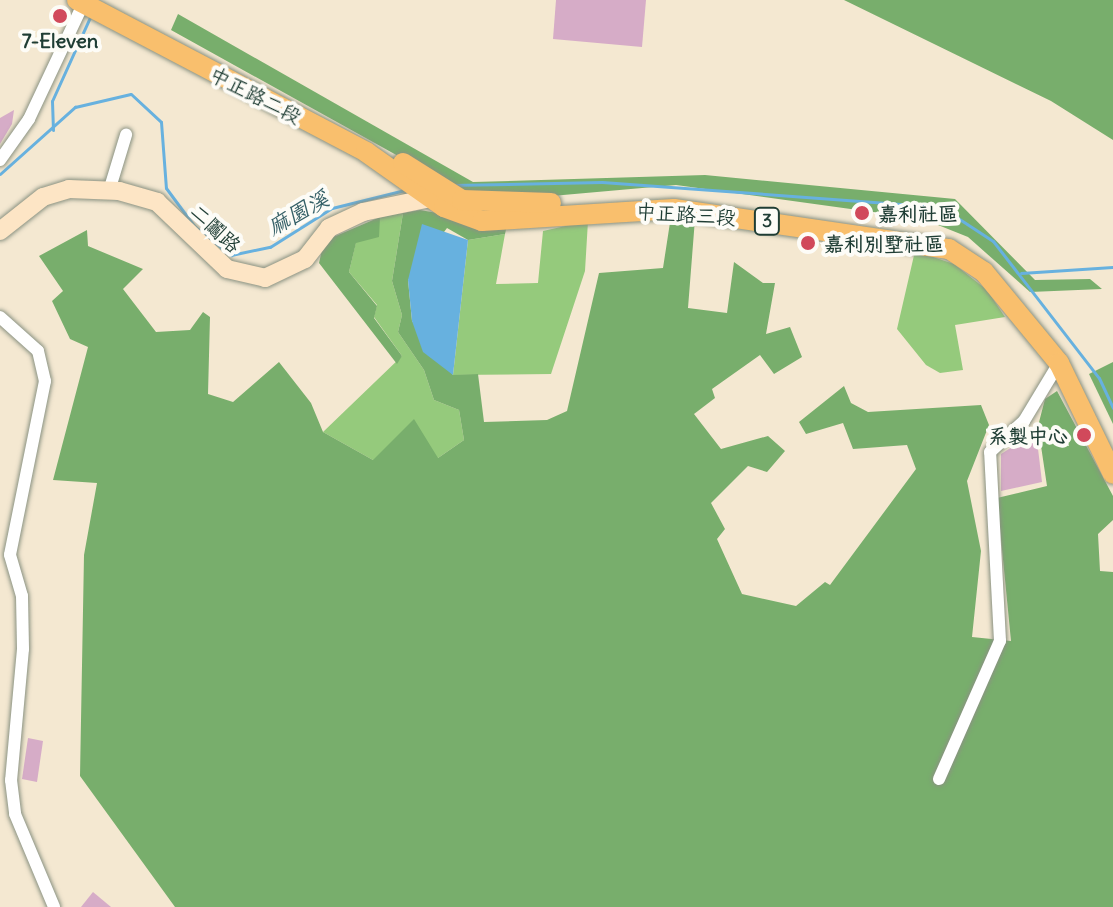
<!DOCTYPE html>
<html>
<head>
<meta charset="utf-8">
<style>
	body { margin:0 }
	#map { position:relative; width:1113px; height:907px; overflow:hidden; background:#f4e8d1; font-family:Delius,"LXGW WenKai TC",sans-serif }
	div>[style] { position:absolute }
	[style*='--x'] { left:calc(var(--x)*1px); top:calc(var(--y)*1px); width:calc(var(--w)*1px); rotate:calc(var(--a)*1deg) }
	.green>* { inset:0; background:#95ca7c }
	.forest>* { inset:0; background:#78ae6c }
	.water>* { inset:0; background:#67b1df }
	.stream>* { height:3px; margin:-1.5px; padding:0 1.5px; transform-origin:1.5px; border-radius:1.5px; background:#67b1df }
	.building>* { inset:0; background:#d6acc7 }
	.roads { filter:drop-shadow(0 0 2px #8a9282) drop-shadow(0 0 2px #8a9282) }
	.street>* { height:12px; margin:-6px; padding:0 6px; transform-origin:6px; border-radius:6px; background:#fff }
	.secondary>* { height:18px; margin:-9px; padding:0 9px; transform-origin:9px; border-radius:9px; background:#fde5c5 }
	.primary>* { height:20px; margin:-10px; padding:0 10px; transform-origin:10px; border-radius:10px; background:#f9bf6d }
	.dots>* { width:22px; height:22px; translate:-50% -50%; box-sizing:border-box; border:4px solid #fdfcf7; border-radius:50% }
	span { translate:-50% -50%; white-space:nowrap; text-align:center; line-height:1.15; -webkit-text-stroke:8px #fdfcf7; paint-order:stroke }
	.shield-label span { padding:2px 6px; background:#fdfcf7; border:2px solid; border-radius:6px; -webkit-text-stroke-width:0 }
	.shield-label { font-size:18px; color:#1f3d34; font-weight:700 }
	.poi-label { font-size:20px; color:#1f3d34; font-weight:700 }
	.left { translate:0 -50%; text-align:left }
	.right { translate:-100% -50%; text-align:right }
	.street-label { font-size:20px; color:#1f3d34 }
	.water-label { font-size:22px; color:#356067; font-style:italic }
</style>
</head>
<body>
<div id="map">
	<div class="green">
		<div style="clip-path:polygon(403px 213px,392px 281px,402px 315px,398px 332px,424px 370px,434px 400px,459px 410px,464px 440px,438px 458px,373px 460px,323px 432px,402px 356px,374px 317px,377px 305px,349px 272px,356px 242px,380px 217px)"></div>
		<div style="clip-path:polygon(588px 221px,585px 271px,551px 374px,453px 375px,468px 240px,505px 234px,496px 284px,538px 283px,543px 231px)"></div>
		<div style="clip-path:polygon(915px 251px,954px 264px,987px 290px,1005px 317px,955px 325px,963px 370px,940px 373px,926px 365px,897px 329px)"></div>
	</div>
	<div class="forest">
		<div style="clip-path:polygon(844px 0,1113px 0,1113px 140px,1051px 101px)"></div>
		<div style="clip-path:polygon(178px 14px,473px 182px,705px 175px,955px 199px,1035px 280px,1090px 279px,1102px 289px,1030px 292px,968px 237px,923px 219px,676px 185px,518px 199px,463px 192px,171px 30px)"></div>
		<div style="clip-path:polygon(420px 210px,507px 225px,505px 234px,468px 240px,447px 228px,408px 280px,412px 321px,453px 375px,478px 374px,484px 422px,547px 420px,567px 411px,599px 273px,663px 268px,671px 216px,695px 219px,688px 308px,727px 313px,734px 262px,763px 283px,775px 283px,766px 334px,790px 327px,802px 357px,774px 374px,760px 355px,712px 389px,715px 398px,694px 414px,721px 449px,768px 436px,785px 451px,767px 472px,748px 466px,711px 503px,725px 529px,717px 539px,742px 594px,796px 606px,825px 582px,830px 585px,916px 469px,907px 445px,853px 449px,843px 423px,806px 434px,799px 422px,844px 386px,851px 403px,868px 412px,981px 405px,989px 425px,967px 481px,981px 551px,972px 637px,1011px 641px,997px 498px,1047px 486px,1038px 426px,1045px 399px,1057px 391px,1113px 496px,1113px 520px,1098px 534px,1100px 571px,1113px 572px,1113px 907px,175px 907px,80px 776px,84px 555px,97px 483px,53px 480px,88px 347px,70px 339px,52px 301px,63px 291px,39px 256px,87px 230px,88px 246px,143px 269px,123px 289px,156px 332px,190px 330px,203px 312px,210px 317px,208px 394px,233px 402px,279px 362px,311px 403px,323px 432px,373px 460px,414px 419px,438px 458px,464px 440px,459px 410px,434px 400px,424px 370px,398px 332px,402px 315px,392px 281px,403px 213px)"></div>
		<div style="clip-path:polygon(380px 217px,379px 237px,356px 243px,349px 272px,377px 306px,374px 318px,402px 356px,397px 364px,319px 263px,324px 241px)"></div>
		<div style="clip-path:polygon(1113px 362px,1113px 424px,1089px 374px)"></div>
	</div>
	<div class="water">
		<div style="clip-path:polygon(422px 224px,468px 240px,453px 375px,423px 352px,412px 321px,408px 280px)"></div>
	</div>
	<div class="stream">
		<div style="--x:53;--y:130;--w:29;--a:-92"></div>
		<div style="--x:52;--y:101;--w:94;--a:-65.6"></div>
		<div style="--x:0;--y:174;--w:101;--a:-41.8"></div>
		<div style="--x:75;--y:107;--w:57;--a:-13.1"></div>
		<div style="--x:131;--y:94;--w:41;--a:43"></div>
		<div style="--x:161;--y:122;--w:66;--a:85.7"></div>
		<div style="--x:166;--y:188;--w:49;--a:53.4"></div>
		<div style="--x:195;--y:227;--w:46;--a:37.9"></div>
		<div style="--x:231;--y:255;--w:40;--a:-12"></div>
		<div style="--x:270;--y:247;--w:73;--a:-32.2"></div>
		<div style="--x:332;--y:208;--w:75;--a:-13.9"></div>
		<div style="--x:452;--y:185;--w:150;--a:-1.1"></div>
		<div style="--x:602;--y:182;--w:340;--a:4.2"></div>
		<div style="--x:941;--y:207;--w:62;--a:33.2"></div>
		<div style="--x:993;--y:241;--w:173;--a:52.3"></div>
		<div style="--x:1099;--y:378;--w:33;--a:65"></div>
		<div style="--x:1021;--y:273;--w:92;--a:-3.7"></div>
	</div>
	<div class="building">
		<div style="clip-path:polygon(556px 0,646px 0,642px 47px,553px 39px)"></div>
		<div style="clip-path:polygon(14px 110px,12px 124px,0 144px,0 118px)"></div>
		<div style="clip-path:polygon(1036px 432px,1042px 482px,1001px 491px,1001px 454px)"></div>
		<div style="clip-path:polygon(28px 738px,43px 741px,37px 782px,22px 779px)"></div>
		<div style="clip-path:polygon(93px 892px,111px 907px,81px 907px)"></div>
	</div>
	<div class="roads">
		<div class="street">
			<div style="--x:0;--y:160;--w:50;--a:-54.7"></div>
			<div style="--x:29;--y:119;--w:132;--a:-64.8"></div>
			<div style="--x:109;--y:191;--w:59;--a:-73.1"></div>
			<div style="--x:0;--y:317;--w:51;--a:41.8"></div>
			<div style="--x:38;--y:351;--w:31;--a:77"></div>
			<div style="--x:45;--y:381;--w:177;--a:101.4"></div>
			<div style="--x:10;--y:555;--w:43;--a:73.7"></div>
			<div style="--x:22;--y:596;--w:53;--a:88.9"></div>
			<div style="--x:23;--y:649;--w:132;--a:95.2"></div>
			<div style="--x:11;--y:780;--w:34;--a:83"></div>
			<div style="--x:15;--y:814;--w:101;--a:67.2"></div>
			<div style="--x:939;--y:779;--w:151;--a:-66.2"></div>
			<div style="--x:1000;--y:641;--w:189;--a:-93"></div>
			<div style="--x:990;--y:452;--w:46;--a:-42.4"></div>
			<div style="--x:1024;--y:421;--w:68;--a:-58.9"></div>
		</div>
		<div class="secondary">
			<div style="--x:0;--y:231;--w:55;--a:-38.3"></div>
			<div style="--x:43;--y:197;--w:27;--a:-17"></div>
			<div style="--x:69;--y:189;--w:50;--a:2.3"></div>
			<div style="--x:119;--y:191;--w:40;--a:16"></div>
			<div style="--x:157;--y:202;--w:97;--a:43.7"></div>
			<div style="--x:227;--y:269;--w:39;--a:13"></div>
			<div style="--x:265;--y:278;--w:44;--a:-25.4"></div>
			<div style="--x:305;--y:259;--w:39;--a:-52"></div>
			<div style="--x:329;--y:228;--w:38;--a:-25"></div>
			<div style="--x:363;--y:212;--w:68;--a:-11.8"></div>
			<div style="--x:430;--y:198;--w:10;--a:-66"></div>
		</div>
		<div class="primary">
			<div style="--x:77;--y:0;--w:327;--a:27.7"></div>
			<div style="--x:366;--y:152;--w:95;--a:35.2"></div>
			<div style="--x:444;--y:207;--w:40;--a:20.2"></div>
			<div style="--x:482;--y:221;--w:192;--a:-3.6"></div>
			<div style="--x:674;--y:209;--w:278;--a:8.3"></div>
			<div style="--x:949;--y:249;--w:42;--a:33.3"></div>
			<div style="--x:984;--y:272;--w:118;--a:50.5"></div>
			<div style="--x:1059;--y:363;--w:123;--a:64.1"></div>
			<div style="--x:403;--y:163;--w:70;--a:32.1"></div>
			<div style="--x:462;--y:200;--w:89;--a:1.9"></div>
		</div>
	</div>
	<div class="dots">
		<div style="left:60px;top:16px;background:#d1495b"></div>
		<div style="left:862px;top:213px;background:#d1495b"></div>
		<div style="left:808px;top:243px;background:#d1495b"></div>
		<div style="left:1084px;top:435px;background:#d1495b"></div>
	</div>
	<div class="shield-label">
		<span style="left:767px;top:221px">3</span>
	</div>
	<div class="poi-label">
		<span style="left:60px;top:40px">7-Eleven</span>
		<span class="left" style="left:878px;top:213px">嘉利社區</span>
		<span class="left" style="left:824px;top:243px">嘉利別墅社區</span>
		<span class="right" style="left:1068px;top:435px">系製中心</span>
	</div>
	<div class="street-label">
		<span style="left:256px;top:95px;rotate:27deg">中正路二段</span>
		<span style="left:686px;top:214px;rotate:4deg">中正路三段</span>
		<span style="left:216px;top:228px;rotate:43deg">二鬮路</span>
	</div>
	<div class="water-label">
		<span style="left:298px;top:213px;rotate:-29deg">麻園溪</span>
	</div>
</div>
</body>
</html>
